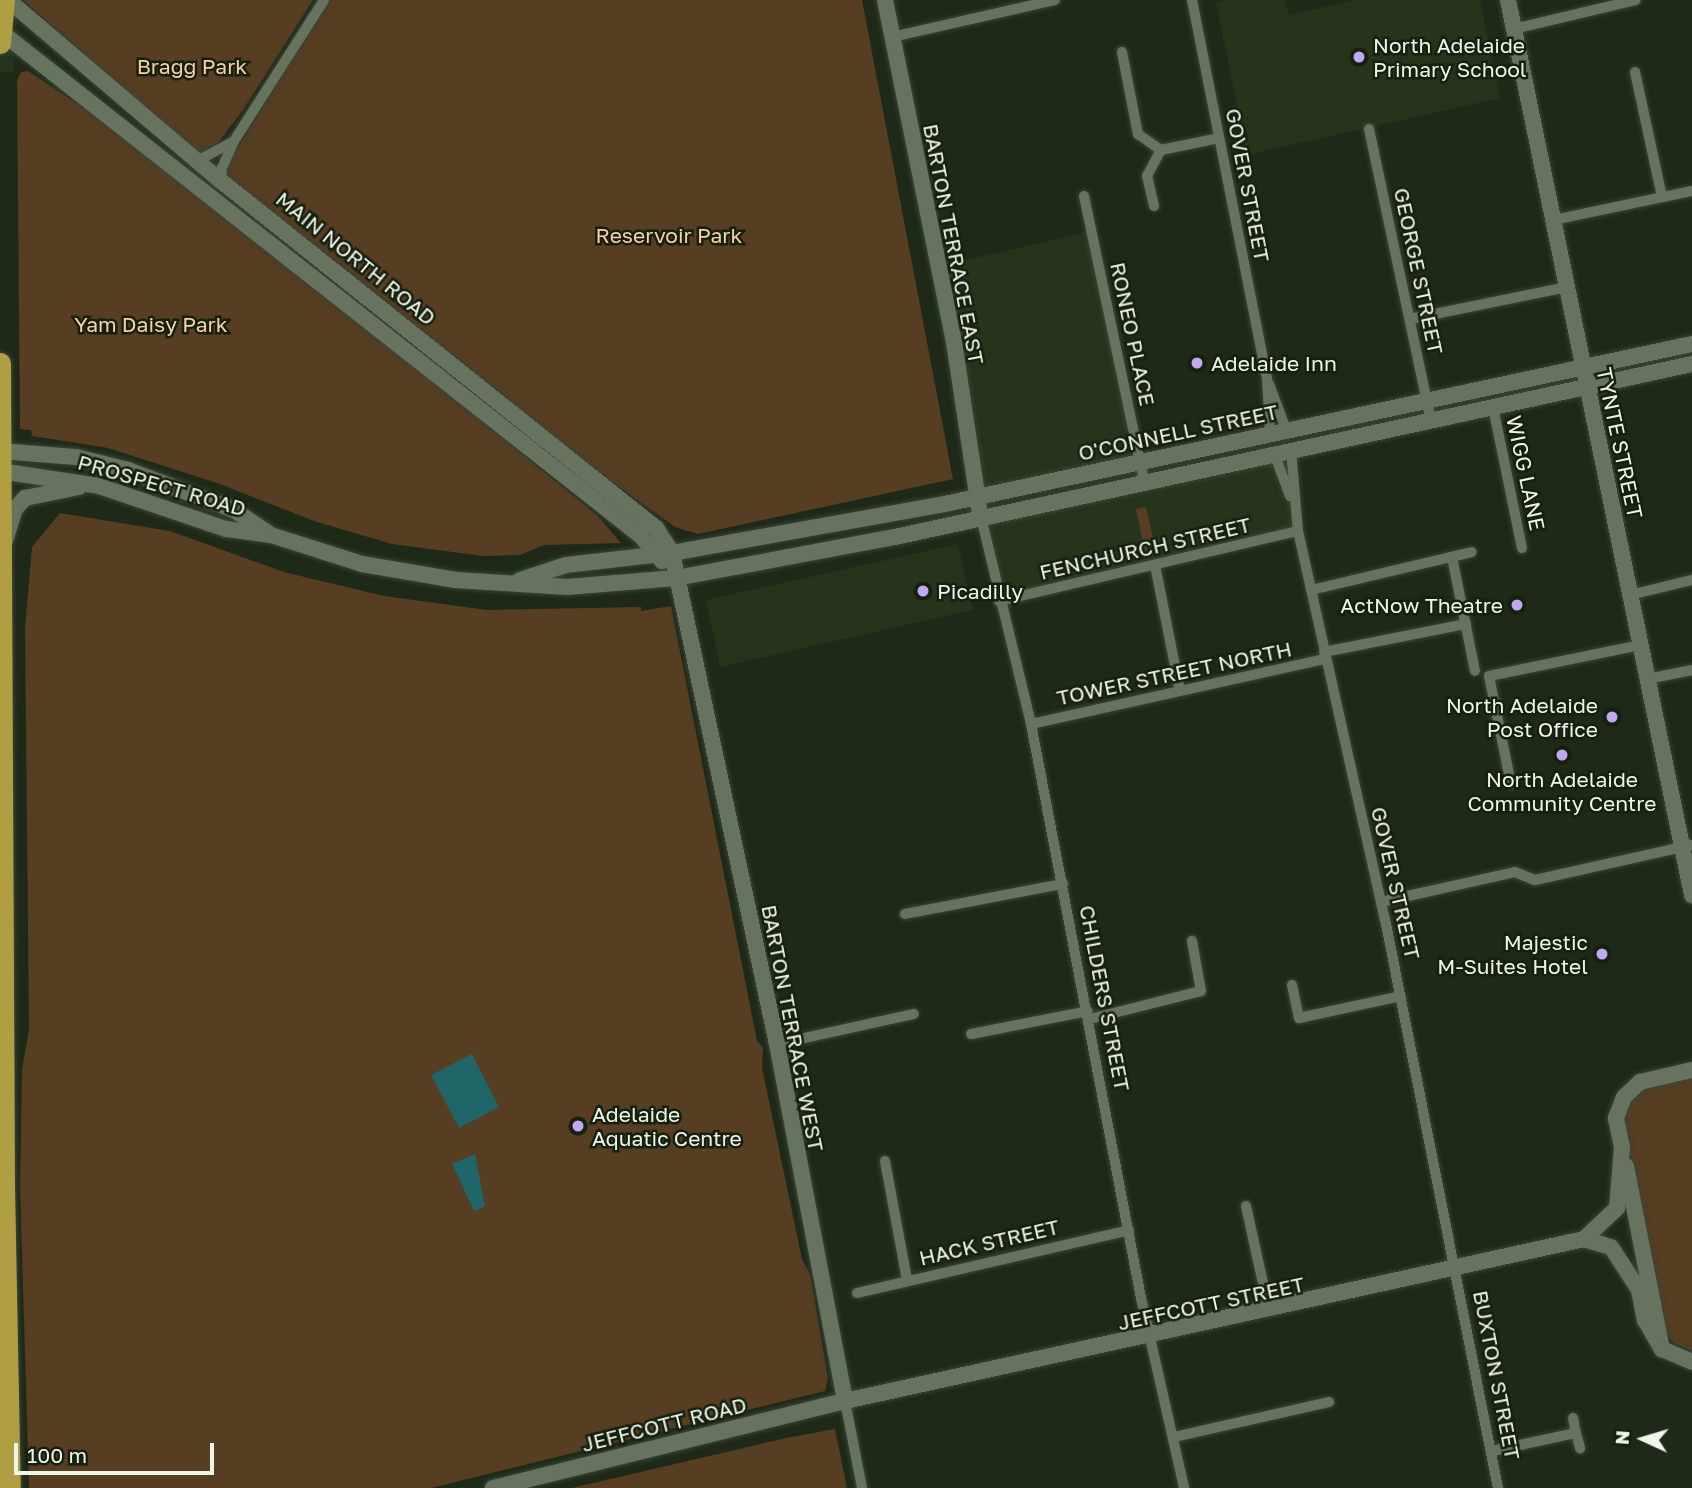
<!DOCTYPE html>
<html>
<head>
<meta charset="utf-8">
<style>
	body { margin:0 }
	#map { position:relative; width:1692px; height:1488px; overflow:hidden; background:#1f2918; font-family:"Golos Text",sans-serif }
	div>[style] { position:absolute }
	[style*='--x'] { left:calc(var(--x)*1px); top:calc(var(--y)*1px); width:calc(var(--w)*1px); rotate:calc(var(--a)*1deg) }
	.built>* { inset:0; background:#26341c }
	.green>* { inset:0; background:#573d21 }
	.water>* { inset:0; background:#206568 }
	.roads { filter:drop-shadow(0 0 2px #3b4436) drop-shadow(0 0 2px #3b4436) }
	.street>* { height:10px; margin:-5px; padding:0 5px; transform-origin:5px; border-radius:5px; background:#67735f }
	.secondary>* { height:16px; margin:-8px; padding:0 8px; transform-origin:8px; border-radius:8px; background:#67735f }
	.highway>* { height:21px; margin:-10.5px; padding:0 10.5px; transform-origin:10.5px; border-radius:10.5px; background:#af9f42 }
	.dots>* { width:19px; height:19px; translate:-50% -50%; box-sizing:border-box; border:4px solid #16200e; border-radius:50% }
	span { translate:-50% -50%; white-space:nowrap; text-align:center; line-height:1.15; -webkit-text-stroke:5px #16200e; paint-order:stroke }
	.poi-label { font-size:21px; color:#eef5ea }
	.left { translate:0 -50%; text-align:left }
	.right { translate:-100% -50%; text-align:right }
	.park-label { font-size:21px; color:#f8d0a9 }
	.street-label { font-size:21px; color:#eef5ea }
	.north { position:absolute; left:1608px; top:1404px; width:70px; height:70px; -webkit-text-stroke:5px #16200e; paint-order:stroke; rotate:274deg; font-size:19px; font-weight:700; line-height:28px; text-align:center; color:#eef5ea }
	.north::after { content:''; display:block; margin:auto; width:24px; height:32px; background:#eef5ea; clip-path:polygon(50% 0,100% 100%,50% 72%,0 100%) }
	.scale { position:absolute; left:14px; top:1443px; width:200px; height:32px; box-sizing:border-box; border:4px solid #eef5ea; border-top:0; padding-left:9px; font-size:21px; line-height:24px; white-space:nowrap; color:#eef5ea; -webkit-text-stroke:5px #16200e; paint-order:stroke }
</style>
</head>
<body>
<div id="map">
	<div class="built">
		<div style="clip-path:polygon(1228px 0,1285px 0,1289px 15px,1356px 0,1480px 0,1500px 98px,1247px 155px,1216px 3px)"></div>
		<div style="clip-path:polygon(0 8px,14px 18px,14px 72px,0 72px)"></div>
		<div style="clip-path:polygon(1091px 231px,1140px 461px,976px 497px,941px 276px,957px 262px)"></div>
		<div style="clip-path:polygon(1291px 450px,1298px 531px,999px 601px,981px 517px)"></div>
		<div style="clip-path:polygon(958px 544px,973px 610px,720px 667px,706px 600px)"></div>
	</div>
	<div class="green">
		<div style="clip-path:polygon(23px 0,313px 0,243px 110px,218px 143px,201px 152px,194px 151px)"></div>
		<div style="clip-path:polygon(330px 0,862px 0,953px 479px,698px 534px,675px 527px,508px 407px,225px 177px,224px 169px)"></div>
		<div style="clip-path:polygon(28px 71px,88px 111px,329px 297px,598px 516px,621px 543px,544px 545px,520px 555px,483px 556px,392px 544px,314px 521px,220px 484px,108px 448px,32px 436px,31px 430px,20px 429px,17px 80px,21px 72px)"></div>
		<div style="clip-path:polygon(1146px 507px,1155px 547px,1145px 553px,1136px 509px)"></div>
		<div style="clip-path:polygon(60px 513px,170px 531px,284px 572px,384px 596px,487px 610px,641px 607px,641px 611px,671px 606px,757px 1041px,763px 1048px,762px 1068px,802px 1259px,810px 1274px,828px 1378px,825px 1391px,431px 1488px,29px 1488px,20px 1186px,22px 1070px,29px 1029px,25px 628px,32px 547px)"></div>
		<div style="clip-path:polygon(1692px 1074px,1692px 1351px,1675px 1344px,1665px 1333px,1622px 1132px,1624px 1106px,1646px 1084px)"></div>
		<div style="clip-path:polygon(835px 1429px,847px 1488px,572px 1488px,786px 1438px)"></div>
	</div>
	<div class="water">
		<div style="clip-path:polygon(472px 1054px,499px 1107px,459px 1128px,431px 1075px)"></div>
		<div style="clip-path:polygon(475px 1154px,485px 1206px,474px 1211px,452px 1164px)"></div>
	</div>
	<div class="roads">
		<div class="street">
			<div style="--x:1192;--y:0;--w:385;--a:78.8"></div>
			<div style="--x:1267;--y:378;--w:55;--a:86.9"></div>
			<div style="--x:1514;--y:29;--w:125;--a:-13.4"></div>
			<div style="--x:892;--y:37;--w:167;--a:-12.8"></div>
			<div style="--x:1122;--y:52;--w:84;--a:79"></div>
			<div style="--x:1138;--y:134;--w:28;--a:35"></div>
			<div style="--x:1635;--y:72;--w:128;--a:77.8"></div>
			<div style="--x:1369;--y:129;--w:298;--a:78"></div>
			<div style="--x:197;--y:161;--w:42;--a:-28.4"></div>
			<div style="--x:221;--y:181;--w:13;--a:-86"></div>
			<div style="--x:222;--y:168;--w:30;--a:-66"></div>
			<div style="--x:234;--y:141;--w:167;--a:-57.4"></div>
			<div style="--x:1084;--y:196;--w:291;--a:78.1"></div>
			<div style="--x:1154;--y:206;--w:31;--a:-103"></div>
			<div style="--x:1147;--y:176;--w:30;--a:-62"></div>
			<div style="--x:1161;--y:150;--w:59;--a:-11.7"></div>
			<div style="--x:1553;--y:220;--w:142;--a:-11.8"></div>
			<div style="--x:1410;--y:319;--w:160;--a:-11.5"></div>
			<div style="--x:1269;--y:384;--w:48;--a:69.3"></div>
			<div style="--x:1493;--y:407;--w:144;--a:78.4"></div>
			<div style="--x:1291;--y:450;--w:81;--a:85.1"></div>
			<div style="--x:1298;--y:531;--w:398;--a:77.4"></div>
			<div style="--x:1385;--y:919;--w:580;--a:78.77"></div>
			<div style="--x:1274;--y:453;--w:46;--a:69.6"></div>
			<div style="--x:981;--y:517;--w:213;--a:76.4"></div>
			<div style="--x:1031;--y:724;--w:584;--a:79.15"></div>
			<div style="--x:1141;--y:1298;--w:195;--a:77.2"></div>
			<div style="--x:1452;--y:557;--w:116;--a:78.6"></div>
			<div style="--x:1155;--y:565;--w:128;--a:78.8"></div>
			<div style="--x:1311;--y:590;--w:165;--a:-13.3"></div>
			<div style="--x:1630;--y:595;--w:64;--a:-13.6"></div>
			<div style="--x:999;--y:601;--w:307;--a:-13.2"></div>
			<div style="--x:1324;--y:652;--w:145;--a:-11.2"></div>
			<div style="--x:1647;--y:679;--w:46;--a:-11.3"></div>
			<div style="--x:1031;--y:724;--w:301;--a:-12.5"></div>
			<div style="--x:1511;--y:784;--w:110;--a:-101.5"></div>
			<div style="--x:1489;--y:676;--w:154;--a:-11.6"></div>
			<div style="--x:1381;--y:902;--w:137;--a:-12.6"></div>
			<div style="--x:1515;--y:872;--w:22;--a:22"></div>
			<div style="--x:1535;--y:880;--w:161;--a:-12.6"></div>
			<div style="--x:905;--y:914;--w:161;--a:-10.8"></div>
			<div style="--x:1292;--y:985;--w:34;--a:78"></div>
			<div style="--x:1299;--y:1018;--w:104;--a:-12.2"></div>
			<div style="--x:1090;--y:1019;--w:114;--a:-14.2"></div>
			<div style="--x:1201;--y:991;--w:51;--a:-100.2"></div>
			<div style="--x:971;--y:1034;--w:119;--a:-11.1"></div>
			<div style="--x:777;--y:1044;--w:140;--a:-12.4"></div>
			<div style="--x:885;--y:1161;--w:121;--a:79.5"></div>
			<div style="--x:1246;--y:1206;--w:107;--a:77.6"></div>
			<div style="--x:857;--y:1293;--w:279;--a:-13"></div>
			<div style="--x:845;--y:1401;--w:89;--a:78.9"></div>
			<div style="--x:1573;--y:1418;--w:15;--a:79"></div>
			<div style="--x:1174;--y:1437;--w:159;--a:-12.7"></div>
			<div style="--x:1492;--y:1451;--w:86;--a:-12.1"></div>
			<div style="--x:1576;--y:1433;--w:16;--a:75"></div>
		</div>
		<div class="secondary">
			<div style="--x:8;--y:0;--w:280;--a:40.4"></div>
			<div style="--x:221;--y:181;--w:556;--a:38.58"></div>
			<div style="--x:656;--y:528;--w:30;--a:57"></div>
			<div style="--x:672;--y:553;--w:502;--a:77.93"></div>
			<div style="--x:777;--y:1044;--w:363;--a:79.2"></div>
			<div style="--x:885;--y:0;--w:349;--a:78.6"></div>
			<div style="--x:954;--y:342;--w:168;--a:81.4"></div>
			<div style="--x:1508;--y:0;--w:914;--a:78.38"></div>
			<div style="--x:1;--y:32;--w:815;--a:38.22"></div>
			<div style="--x:641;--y:536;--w:33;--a:50"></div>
			<div style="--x:0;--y:451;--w:76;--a:4.5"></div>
			<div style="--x:76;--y:457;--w:54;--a:14"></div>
			<div style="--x:128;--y:470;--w:113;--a:20.7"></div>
			<div style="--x:234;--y:510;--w:41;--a:34.1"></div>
			<div style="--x:0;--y:471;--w:100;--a:8.6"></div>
			<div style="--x:99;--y:486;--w:134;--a:18.7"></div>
			<div style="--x:226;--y:529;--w:45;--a:7.6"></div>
			<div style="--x:271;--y:535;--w:96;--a:17.7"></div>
			<div style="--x:362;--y:564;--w:95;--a:9.7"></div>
			<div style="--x:456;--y:580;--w:111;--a:3.6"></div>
			<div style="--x:567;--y:587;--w:109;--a:-4.7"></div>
			<div style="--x:676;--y:578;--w:223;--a:-10.6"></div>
			<div style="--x:895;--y:537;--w:816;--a:-12.25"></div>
			<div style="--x:5;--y:541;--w:34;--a:-73"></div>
			<div style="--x:15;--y:509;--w:15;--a:-48"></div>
			<div style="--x:25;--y:498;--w:55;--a:-11.5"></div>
			<div style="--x:520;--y:580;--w:48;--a:-18.1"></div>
			<div style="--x:566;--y:565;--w:107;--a:-6.5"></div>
			<div style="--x:672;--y:553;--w:277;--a:-10.2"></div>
			<div style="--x:945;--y:504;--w:764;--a:-12.09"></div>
			<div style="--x:1626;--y:1166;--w:187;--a:78.9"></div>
			<div style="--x:1584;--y:1239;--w:28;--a:17"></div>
			<div style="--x:1611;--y:1247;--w:51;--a:56.9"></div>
			<div style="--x:1639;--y:1290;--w:31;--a:79"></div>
			<div style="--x:1645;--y:1320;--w:34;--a:60"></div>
			<div style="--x:1662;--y:1349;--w:33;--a:23"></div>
			<div style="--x:493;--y:1488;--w:363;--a:-13.9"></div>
			<div style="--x:845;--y:1401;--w:757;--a:-12.36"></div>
			<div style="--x:1584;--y:1239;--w:45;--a:-43.2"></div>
			<div style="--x:1617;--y:1208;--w:61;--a:-85.3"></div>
			<div style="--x:1622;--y:1147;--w:30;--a:-102"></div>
			<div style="--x:1616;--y:1118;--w:22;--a:-69"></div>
			<div style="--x:1624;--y:1097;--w:22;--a:-43"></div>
			<div style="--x:1640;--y:1082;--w:53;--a:-13"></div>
		</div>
		<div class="highway">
			<div style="--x:0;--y:43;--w:43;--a:-84.7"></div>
			<div style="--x:0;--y:363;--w:824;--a:89.72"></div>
			<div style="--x:4;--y:1187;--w:301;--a:88.9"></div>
		</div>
	</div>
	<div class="dots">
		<div style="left:1359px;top:57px;background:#c1a8f3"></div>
		<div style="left:1197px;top:363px;background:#c1a8f3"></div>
		<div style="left:923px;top:591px;background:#c1a8f3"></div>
		<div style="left:1517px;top:605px;background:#c1a8f3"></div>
		<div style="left:1612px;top:717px;background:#c1a8f3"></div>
		<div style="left:1562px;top:755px;background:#c1a8f3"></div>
		<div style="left:1602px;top:954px;background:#c1a8f3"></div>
		<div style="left:578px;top:1126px;background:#c1a8f3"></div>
	</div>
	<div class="poi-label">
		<span class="left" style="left:1373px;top:57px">North Adelaide<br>Primary School</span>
		<span class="left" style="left:1211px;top:363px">Adelaide Inn</span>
		<span class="left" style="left:937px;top:591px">Picadilly</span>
		<span class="right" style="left:1503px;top:605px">ActNow Theatre</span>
		<span class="right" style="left:1598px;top:717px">North Adelaide<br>Post Office</span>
		<span style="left:1562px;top:791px">North Adelaide<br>Community Centre</span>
		<span class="right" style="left:1588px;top:954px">Majestic<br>M-Suites Hotel</span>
		<span class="left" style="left:592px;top:1126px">Adelaide<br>Aquatic Centre</span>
	</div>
	<div class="park-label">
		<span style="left:192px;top:66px">Bragg Park</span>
		<span style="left:669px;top:235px">Reservoir Park</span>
		<span style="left:151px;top:324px">Yam Daisy Park</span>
	</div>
	<div class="street-label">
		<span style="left:1248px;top:185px;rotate:79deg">GOVER STREET</span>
		<span style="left:954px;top:244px;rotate:79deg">BARTON TERRACE EAST</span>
		<span style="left:356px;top:258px;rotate:39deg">MAIN NORTH ROAD</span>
		<span style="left:1419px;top:271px;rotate:78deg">GEORGE STREET</span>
		<span style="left:1133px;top:334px;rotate:78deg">RONEO PLACE</span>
		<span style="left:1178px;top:432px;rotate:-12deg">O'CONNELL STREET</span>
		<span style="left:1620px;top:443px;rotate:78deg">TYNTE STREET</span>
		<span style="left:1526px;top:473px;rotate:78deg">WIGG LANE</span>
		<span style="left:162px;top:485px;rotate:16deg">PROSPECT ROAD</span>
		<span style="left:1145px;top:548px;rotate:-13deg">FENCHURCH STREET</span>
		<span style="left:1174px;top:673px;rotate:-12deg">TOWER STREET NORTH</span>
		<span style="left:1396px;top:883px;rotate:77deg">GOVER STREET</span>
		<span style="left:1105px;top:998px;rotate:79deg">CHILDERS STREET</span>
		<span style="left:793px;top:1028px;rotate:79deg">BARTON TERRACE WEST</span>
		<span style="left:989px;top:1242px;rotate:-13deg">HACK STREET</span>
		<span style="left:1211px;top:1303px;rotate:-12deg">JEFFCOTT STREET</span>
		<span style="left:1497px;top:1375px;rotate:79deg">BUXTON STREET</span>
		<span style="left:664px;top:1424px;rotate:-14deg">JEFFCOTT ROAD</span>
	</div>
	<div class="north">N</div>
	<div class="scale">100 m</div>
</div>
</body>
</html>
